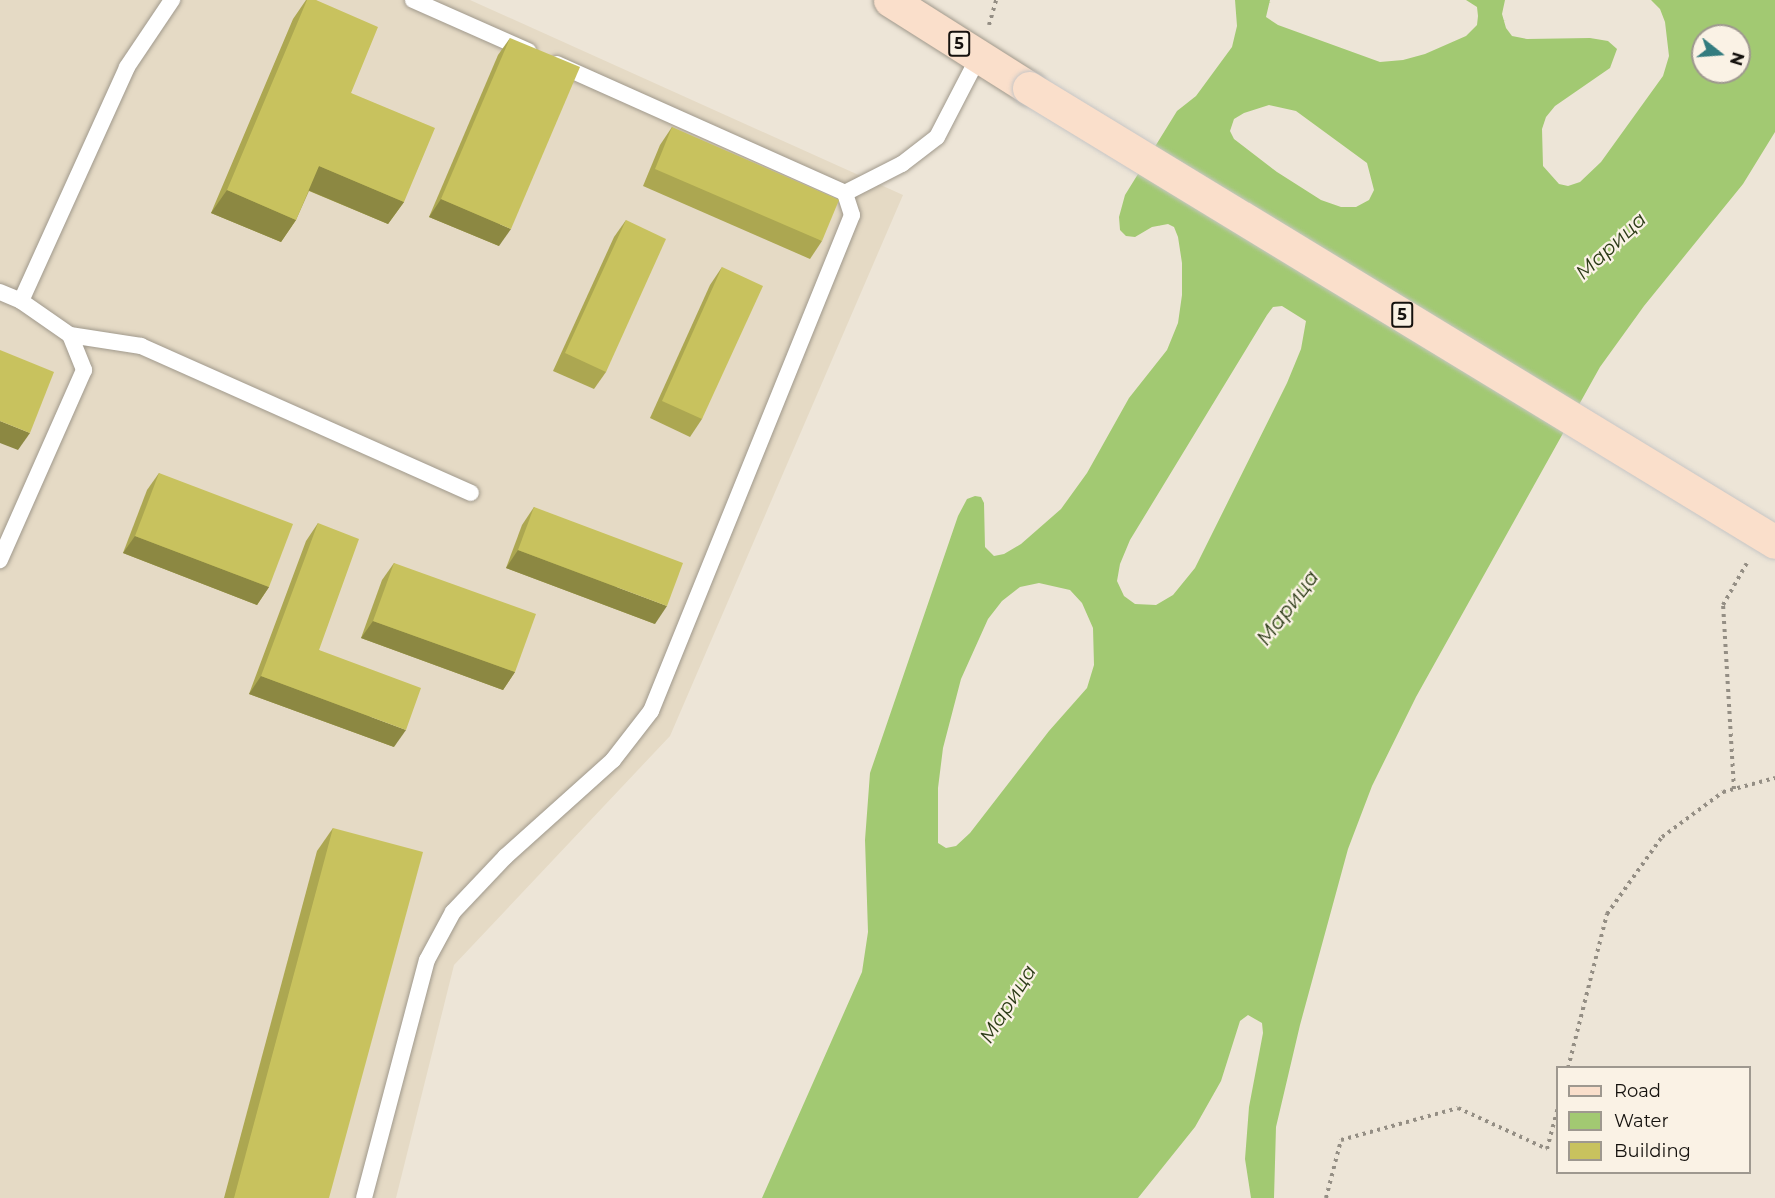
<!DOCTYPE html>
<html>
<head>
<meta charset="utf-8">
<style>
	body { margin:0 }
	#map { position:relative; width:1775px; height:1198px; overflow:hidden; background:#ede5d7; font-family:Montserrat,sans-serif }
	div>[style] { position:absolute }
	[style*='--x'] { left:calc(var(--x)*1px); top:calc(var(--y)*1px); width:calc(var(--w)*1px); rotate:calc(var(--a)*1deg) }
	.built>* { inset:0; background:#e5dac5 }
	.water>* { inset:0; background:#a2c972 }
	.path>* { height:4px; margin-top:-2px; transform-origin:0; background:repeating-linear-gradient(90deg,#948e84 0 3px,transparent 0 7.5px) }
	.roads { filter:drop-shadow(0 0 2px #a0998c) drop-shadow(0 0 2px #a0998c) }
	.service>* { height:16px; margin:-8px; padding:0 8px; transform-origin:8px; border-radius:8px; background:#fff }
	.primary>* { height:33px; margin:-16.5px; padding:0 16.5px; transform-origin:16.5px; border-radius:16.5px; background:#fadfcb }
	.bridges { filter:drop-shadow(0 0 2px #c7c6c5) drop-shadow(0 0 2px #c7c6c5) }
	.primary-bridge>* { height:33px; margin:-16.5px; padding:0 16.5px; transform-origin:16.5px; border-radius:16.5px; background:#fadfcb }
	.wall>* { inset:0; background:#aca751 }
	.shaded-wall>* { inset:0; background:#8c8842 }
	.building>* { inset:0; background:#c8c25e }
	span { translate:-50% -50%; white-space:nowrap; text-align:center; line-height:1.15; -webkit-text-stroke:4.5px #faf2e5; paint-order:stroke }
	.shield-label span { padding:2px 4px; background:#faf2e5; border:2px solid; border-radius:4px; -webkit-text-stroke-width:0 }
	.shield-label { font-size:16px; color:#15120e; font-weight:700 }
	.water-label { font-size:20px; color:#2c3b17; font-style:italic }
	.legend { position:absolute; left:1556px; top:1066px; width:195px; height:108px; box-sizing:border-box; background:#faf2e5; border:2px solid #9e988f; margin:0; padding:8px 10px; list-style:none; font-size:18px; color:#15120e }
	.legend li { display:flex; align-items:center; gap:12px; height:30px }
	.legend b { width:30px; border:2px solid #9e988f }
	.north { position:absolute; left:1691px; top:24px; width:60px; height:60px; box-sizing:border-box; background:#faf2e5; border:2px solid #9e988f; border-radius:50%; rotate:107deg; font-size:16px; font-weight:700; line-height:24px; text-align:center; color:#15120e }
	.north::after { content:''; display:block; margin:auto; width:21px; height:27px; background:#337c7f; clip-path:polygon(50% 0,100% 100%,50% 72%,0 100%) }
</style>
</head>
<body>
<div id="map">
	<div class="built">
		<div style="clip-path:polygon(0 0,470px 0,903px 195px,670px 736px,454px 965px,396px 1198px,0 1198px)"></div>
	</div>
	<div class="water">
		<div style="clip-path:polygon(evenodd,1235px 0,1270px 0,1266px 17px,1278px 25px,1380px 62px,1403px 60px,1425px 54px,1466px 36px,1477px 25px,1478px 16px,1477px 7px,1466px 0,1505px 0,1502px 14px,1506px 28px,1512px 36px,1527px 39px,1590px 38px,1608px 41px,1617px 49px,1610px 68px,1555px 106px,1546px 117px,1542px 129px,1543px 166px,1559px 184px,1568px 186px,1580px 182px,1601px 162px,1663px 76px,1669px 56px,1665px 22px,1660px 9px,1651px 0,1775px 0,1775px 132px,1743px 184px,1644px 306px,1600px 367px,1416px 697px,1372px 786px,1348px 849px,1300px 1025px,1276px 1127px,1274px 1198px,1251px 1198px,1245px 1159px,1249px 1107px,1263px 1033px,1262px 1023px,1248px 1015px,1240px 1021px,1221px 1081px,1195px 1127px,1138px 1198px,762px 1198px,862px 972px,868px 932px,865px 840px,870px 773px,958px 516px,967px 499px,975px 496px,981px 497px,984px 503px,985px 547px,994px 556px,1004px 554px,1021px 544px,1061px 509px,1087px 473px,1129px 398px,1167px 350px,1178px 323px,1182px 295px,1182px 263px,1178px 237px,1174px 227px,1168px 224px,1152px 227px,1135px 237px,1126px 236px,1120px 230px,1119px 217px,1125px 195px,1177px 111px,1196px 96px,1232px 47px,1237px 26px,1235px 0,1703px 36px,1739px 36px,1739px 72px,1703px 72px,1703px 36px,1235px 0,1269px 105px,1296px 111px,1367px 163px,1374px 190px,1369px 200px,1356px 207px,1341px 207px,1321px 200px,1277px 172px,1234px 139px,1230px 131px,1234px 119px,1244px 113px,1269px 105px,1235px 0,1282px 306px,1306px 321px,1301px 349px,1287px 383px,1195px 568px,1173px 595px,1156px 605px,1135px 604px,1124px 596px,1117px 581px,1120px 564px,1130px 540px,1267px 315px,1273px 307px,1282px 306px,1235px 0,1039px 583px,1070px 590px,1082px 603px,1093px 628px,1094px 665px,1087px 688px,1049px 731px,970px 833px,956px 846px,946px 848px,938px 843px,938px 788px,943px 748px,961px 679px,988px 619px,1002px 601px,1020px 587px,1039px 583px)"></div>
	</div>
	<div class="path">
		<div style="--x:989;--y:25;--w:26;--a:-74"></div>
		<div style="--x:1734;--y:789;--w:184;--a:-93.4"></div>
		<div style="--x:1723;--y:605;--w:48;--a:-60.3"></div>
		<div style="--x:1568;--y:1068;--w:159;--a:-75.8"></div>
		<div style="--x:1607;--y:914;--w:95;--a:-54.5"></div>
		<div style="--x:1662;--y:837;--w:76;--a:-36.4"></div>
		<div style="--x:1723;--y:792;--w:54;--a:-15.1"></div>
		<div style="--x:1326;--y:1198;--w:60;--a:-75.5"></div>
		<div style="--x:1341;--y:1140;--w:121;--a:-15.3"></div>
		<div style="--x:1458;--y:1108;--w:98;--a:24.7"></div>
		<div style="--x:1547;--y:1149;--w:43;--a:-75.3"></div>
	</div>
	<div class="roads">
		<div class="service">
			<div style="--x:413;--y:0;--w:126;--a:23.9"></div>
			<div style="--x:557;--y:64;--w:316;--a:24.1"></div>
			<div style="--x:845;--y:193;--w:64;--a:-27"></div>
			<div style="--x:902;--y:164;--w:44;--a:-37.6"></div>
			<div style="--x:937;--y:137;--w:91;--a:-62.6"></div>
			<div style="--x:0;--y:292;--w:23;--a:23"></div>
			<div style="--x:21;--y:301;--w:60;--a:34.8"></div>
			<div style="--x:70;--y:335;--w:38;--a:68"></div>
			<div style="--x:84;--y:370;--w:208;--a:113.9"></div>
			<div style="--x:21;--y:301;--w:257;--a:-65.6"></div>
			<div style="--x:127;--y:67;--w:81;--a:-56.1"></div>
			<div style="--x:70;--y:335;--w:72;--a:8.8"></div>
			<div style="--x:141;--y:346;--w:361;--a:24"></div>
			<div style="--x:364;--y:1198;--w:246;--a:-75.2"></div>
			<div style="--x:427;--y:960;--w:55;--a:-61.6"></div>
			<div style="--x:453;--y:912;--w:76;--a:-46.6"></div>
			<div style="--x:505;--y:857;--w:145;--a:-41.9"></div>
			<div style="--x:613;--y:760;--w:62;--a:-52.2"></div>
			<div style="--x:651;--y:711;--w:535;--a:-67.94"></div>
			<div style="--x:852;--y:215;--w:23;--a:-108"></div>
		</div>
		<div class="primary">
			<div style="--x:890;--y:0;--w:165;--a:32.3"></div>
		</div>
	</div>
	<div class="bridges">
		<div class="primary-bridge">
			<div style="--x:1029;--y:88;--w:873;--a:31.32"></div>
		</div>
	</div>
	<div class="wall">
		<div style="clip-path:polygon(306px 0,316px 0,351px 93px,404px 202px,388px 224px,309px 191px,296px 220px,281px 242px,211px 213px,293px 19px)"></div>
		<div style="clip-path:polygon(510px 38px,499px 246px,429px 217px,498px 55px)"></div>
		<div style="clip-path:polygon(672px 127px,822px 241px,810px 259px,643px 186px,660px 145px)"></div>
		<div style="clip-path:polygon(626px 220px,606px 372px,594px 389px,553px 371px,614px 237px)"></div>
		<div style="clip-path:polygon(722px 267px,702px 419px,690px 437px,650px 418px,710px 285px)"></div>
		<div style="clip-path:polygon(159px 473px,269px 587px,257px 605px,123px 553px,147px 490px)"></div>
		<div style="clip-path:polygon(534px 507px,655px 624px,506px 568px,522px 525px)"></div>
		<div style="clip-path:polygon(318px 523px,319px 650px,394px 747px,249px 694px,306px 541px)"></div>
		<div style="clip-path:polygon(394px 563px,515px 672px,503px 690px,361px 638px,382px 580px)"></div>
		<div style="clip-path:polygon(333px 828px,329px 1198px,224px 1198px,317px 851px)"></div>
	</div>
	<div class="shaded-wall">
		<div style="clip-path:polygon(319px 166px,404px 202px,388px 224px,303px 188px)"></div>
		<div style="clip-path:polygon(227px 190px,296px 220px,281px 242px,211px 213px)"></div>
		<div style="clip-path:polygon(441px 199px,511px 229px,499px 246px,429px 217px)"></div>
		<div style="clip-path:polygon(0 421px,30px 433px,18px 450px,0 443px)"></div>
		<div style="clip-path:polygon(135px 536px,269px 587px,257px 605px,123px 553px)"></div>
		<div style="clip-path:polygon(518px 550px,667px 606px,655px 624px,506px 568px)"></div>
		<div style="clip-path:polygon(373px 621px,515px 672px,503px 690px,361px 638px)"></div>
		<div style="clip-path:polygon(261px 676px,406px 730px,394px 747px,249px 694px)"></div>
	</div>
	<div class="building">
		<div style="clip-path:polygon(307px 0,316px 0,378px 27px,351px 93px,435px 128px,404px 202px,319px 166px,296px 220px,227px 190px)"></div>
		<div style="clip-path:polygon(510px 38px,580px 67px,511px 229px,441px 199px)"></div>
		<div style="clip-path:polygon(672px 127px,839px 200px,822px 241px,655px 169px)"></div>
		<div style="clip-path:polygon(626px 220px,666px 239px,606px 372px,565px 353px)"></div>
		<div style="clip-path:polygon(722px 267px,763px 286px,702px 419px,662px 401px)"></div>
		<div style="clip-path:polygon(0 350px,54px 372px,30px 433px,0 421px)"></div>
		<div style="clip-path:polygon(159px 473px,293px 524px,269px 587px,135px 536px)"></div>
		<div style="clip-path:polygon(534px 507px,683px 563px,667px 606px,518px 550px)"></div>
		<div style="clip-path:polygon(318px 523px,359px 539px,319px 650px,421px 688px,406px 730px,261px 676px)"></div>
		<div style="clip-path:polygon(394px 563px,536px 614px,515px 672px,373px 621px)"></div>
		<div style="clip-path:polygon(333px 828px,423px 852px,329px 1198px,234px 1198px)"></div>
	</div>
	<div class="shield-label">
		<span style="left:959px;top:44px">5</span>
		<span style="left:1402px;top:315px">5</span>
	</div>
	<div class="water-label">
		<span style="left:1611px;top:246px;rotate:-43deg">Марица</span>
		<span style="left:1288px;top:608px;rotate:-53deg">Марица</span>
		<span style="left:1008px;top:1004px;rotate:-58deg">Марица</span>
	</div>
	<ul class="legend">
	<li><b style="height:8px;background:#fadfcb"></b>Road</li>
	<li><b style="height:16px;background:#a2c972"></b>Water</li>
	<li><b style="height:16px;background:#c8c25e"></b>Building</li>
	</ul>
	<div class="north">N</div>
</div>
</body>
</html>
